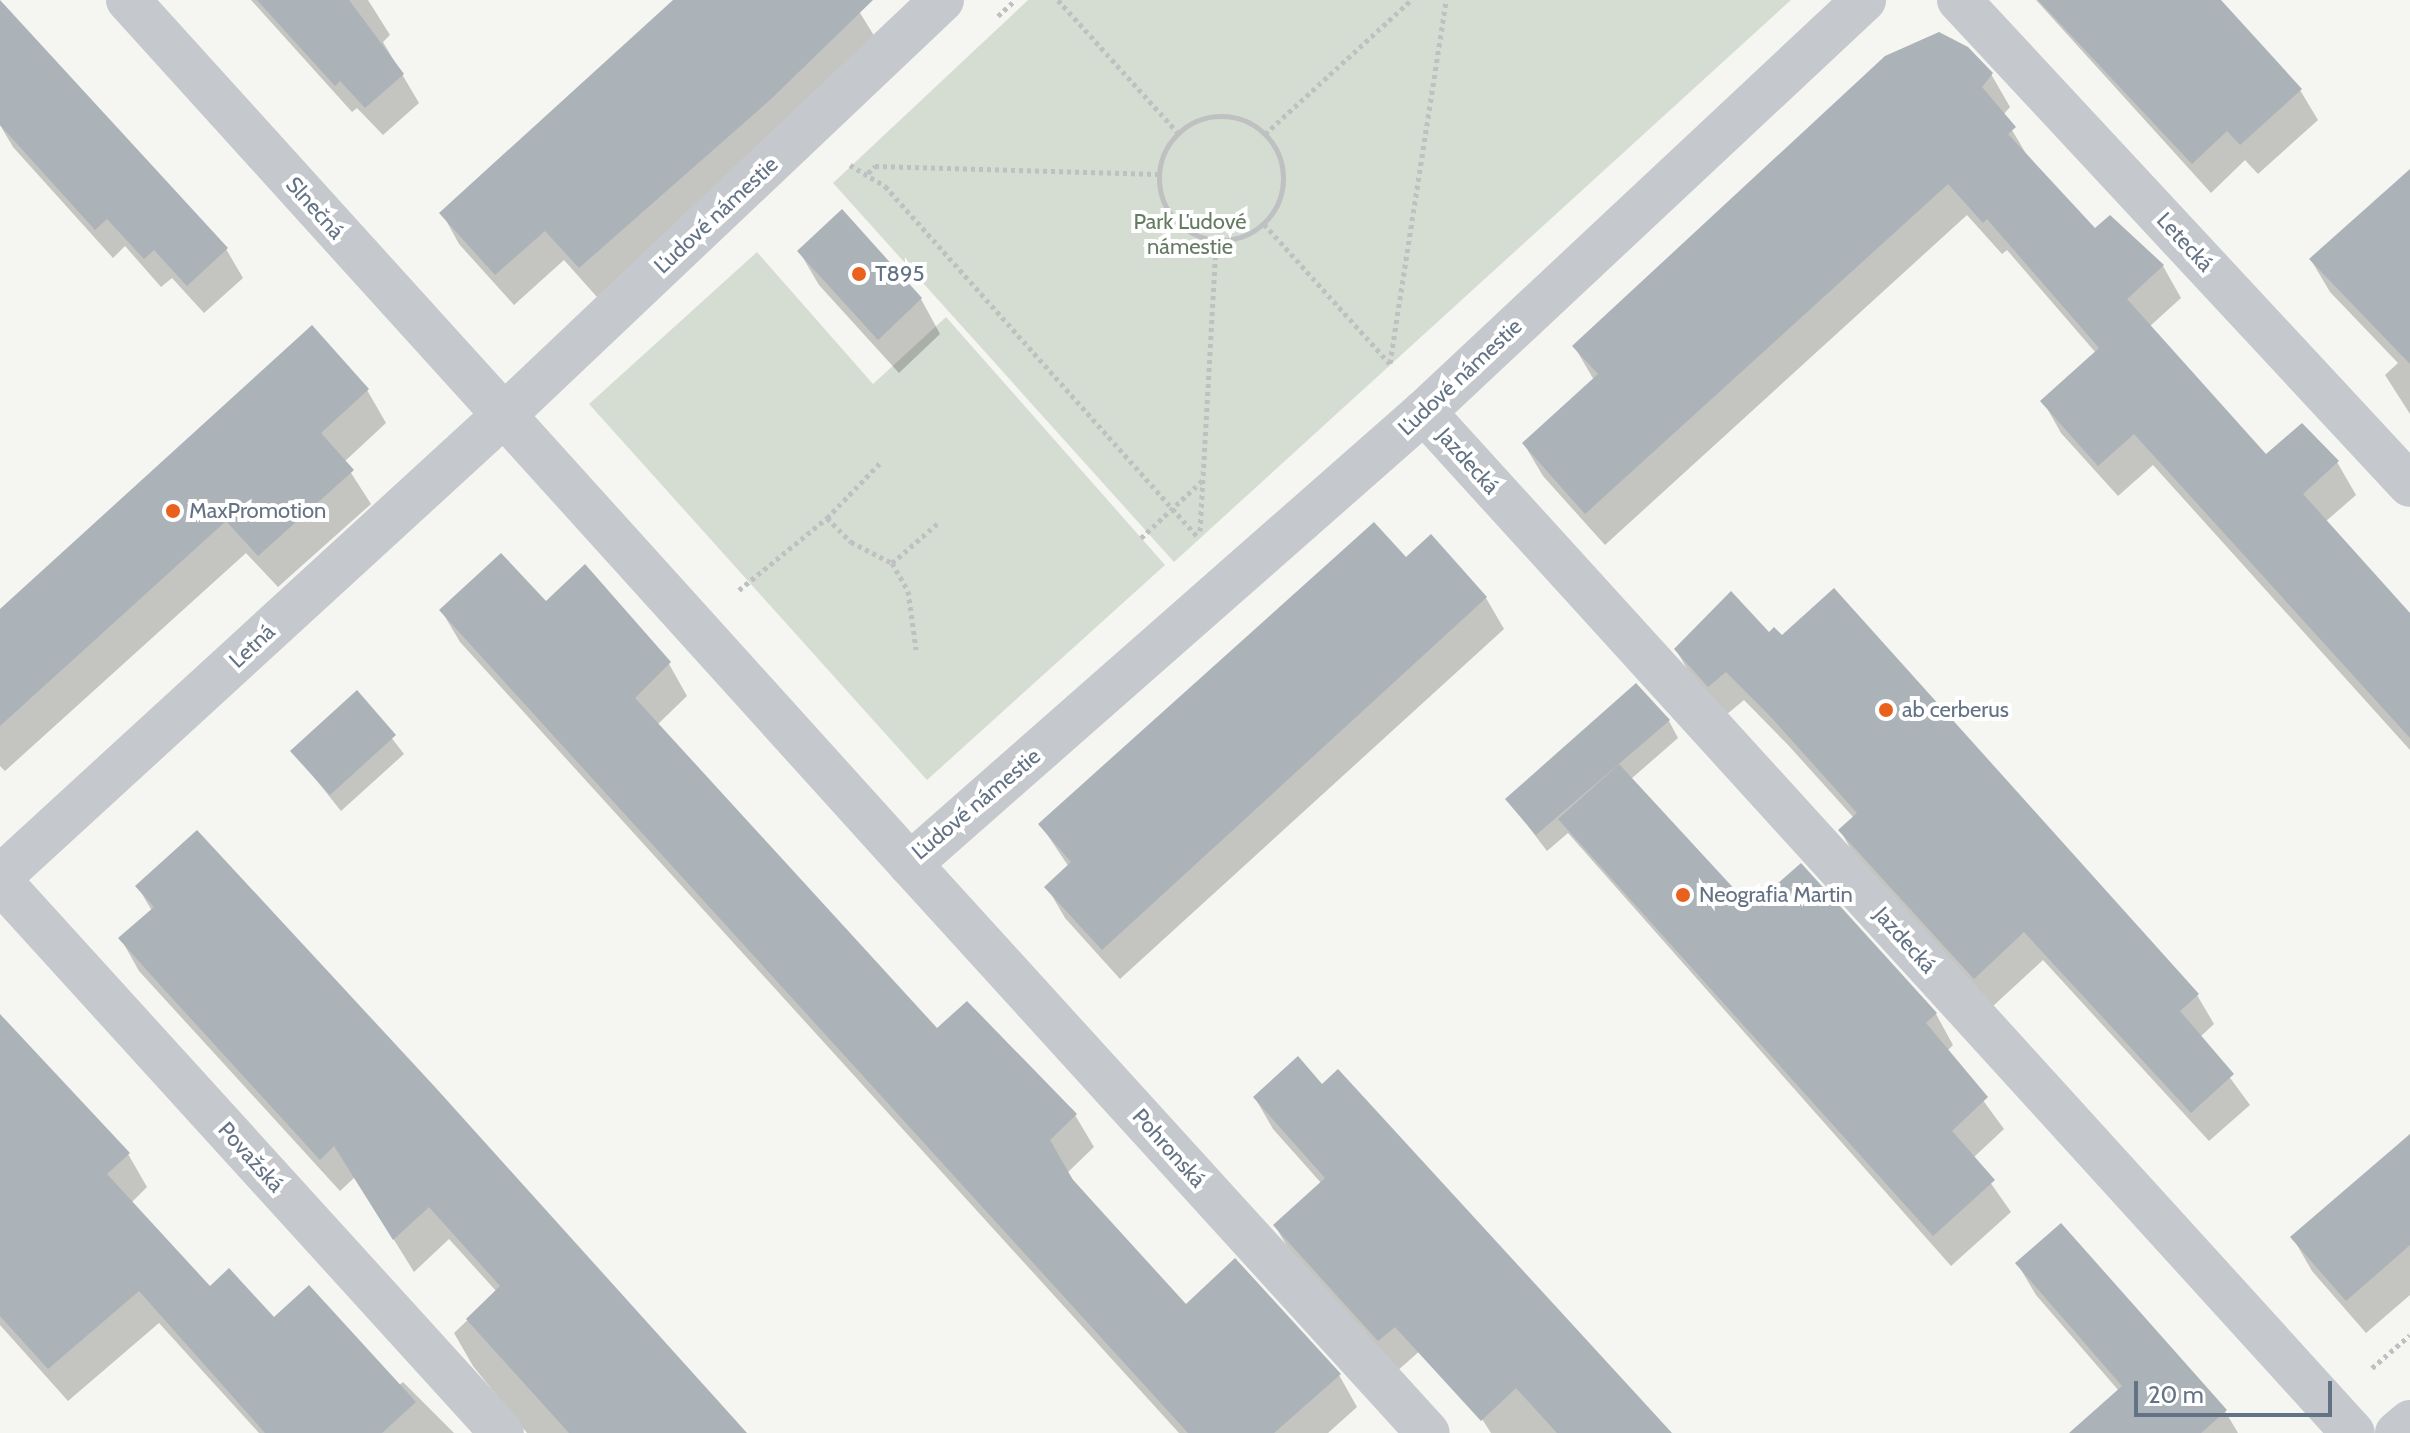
<!DOCTYPE html>
<html>
<head>
<meta charset="utf-8">
<style>
	body { margin:0 }
	#map { position:relative; width:2410px; height:1433px; overflow:hidden; background:#f5f6f1; font-family:Cabin,sans-serif }
	div>[style] { position:absolute }
	[style*='--x'] { left:calc(var(--x)*1px); top:calc(var(--y)*1px); width:calc(var(--w)*1px); rotate:calc(var(--a)*1deg) }
	.green>* { inset:0; background:#d5ddd2 }
	.shadow>* { inset:0; background:#0003 }
	.building>* { inset:0; background:#abb2b8 }
	.path>* { height:5px; margin-top:-2.5px; transform-origin:0; background:repeating-linear-gradient(90deg,#bfc0c2 0 4px,transparent 0 8px) }
	.path>.ring { margin:-2.5px; padding:0; box-sizing:content-box; background:none; border:5px solid #bfc0c2; border-radius:50% }
	.street>* { height:44px; margin:-22px; padding:0 22px; transform-origin:22px; border-radius:22px; background:#c5c8cc }
	.dots>* { width:22px; height:22px; translate:-50% -50%; box-sizing:border-box; border:4px solid #fff; border-radius:50% }
	span { translate:-50% -50%; white-space:nowrap; text-align:center; line-height:1.15; -webkit-text-stroke:8px #fff; paint-order:stroke }
	.street-label { font-size:22px; color:#637284 }
	.park-label { font-size:22px; color:#657b62 }
	.poi-label { font-size:22px; color:#637284 }
	.left { translate:0 -50%; text-align:left }
	.scale { position:absolute; left:2134px; top:1381px; width:198px; height:36px; box-sizing:border-box; border:4px solid #637284; border-top:0; padding-left:10px; font-size:24px; line-height:28px; white-space:nowrap; color:#637284; -webkit-text-stroke:6px #fff; paint-order:stroke }
</style>
</head>
<body>
<div id="map">
	<div class="green">
		<div style="clip-path:polygon(1028px 0,1791px 0,1174px 562px,833px 183px)"></div>
		<div style="clip-path:polygon(757px 252px,873px 384px,946px 317px,1165px 565px,927px 780px,589px 404px)"></div>
	</div>
	<div class="shadow">
		<div style="clip-path:polygon(251px 0,368px 0,390px 35px,383px 42px,419px 103px,383px 135px,357px 108px,352px 112px)"></div>
		<div style="clip-path:polygon(677px 0,852px 0,878px 42px,597px 297px,564px 260px,514px 305px,459px 244px,442px 213px)"></div>
		<div style="clip-path:polygon(2036px 0,2219px 0,2300px 90px,2318px 120px,2258px 174px,2245px 160px,2211px 193px)"></div>
		<div style="clip-path:polygon(0 1px,226px 249px,243px 278px,204px 313px,172px 278px,161px 287px,125px 246px,113px 258px,13px 147px,0 125px)"></div>
		<div style="clip-path:polygon(1991px 74px,2010px 107px,2003px 115px,2031px 162px,2095px 231px,2110px 217px,2163px 266px,2181px 298px,2149px 327px,2266px 457px,2337px 462px,2356px 495px,2325px 522px,2410px 617px,2410px 750px,2153px 465px,2118px 496px,2061px 433px,2043px 401px,2096px 353px,2007px 250px,2002px 254px,1967px 215px,1605px 545px,1543px 476px,1524px 444px,1594px 380px,1574px 346px)"></div>
		<div style="clip-path:polygon(2410px 172px,2410px 414px,2385px 375px,2398px 363px,2330px 292px,2311px 260px)"></div>
		<div style="clip-path:polygon(799px 251px,921px 299px,940px 334px,899px 373px,819px 285px)"></div>
		<div style="clip-path:polygon(367px 390px,386px 423px,344px 462px,371px 504px,278px 587px,246px 553px,5px 771px,0 766px,0 612px)"></div>
		<div style="clip-path:polygon(1406px 560px,1486px 598px,1504px 629px,1120px 979px,1065px 918px,1047px 887px,1069px 867px,1040px 824px)"></div>
		<div style="clip-path:polygon(1731px 594px,1769px 635px,2197px 995px,2214px 1024px,2200px 1037px,2250px 1105px,2209px 1141px,2043px 960px,1992px 1007px,1857px 860px,1840px 830px,1854px 818px,1789px 746px,1744px 700px,1726px 715px,1693px 679px,1676px 650px)"></div>
		<div style="clip-path:polygon(546px 604px,669px 664px,687px 696px,657px 725px,937px 1031px,1075px 1115px,1094px 1147px,1067px 1173px,1186px 1307px,1339px 1375px,1357px 1407px,1328px 1433px,1179px 1433px,460px 642px,441px 610px)"></div>
		<div style="clip-path:polygon(357px 693px,404px 754px,341px 811px,293px 751px)"></div>
		<div style="clip-path:polygon(1669px 721px,1678px 738px,1631px 779px,1751px 910px,1936px 1014px,1953px 1045px,1947px 1051px,2004px 1129px,1973px 1158px,2011px 1212px,1951px 1266px,1568px 833px,1547px 851px,1507px 799px)"></div>
		<div style="clip-path:polygon(138px 887px,745px 1433px,527px 1433px,473px 1366px,454px 1333px,497px 1292px,449px 1239px,414px 1272px,355px 1177px,340px 1191px,139px 971px,121px 939px,152px 911px)"></div>
		<div style="clip-path:polygon(0 1017px,128px 1154px,147px 1187px,131px 1203px,210px 1288px,398px 1386px,403px 1382px,454px 1433px,259px 1433px,159px 1323px,68px 1401px,0 1325px)"></div>
		<div style="clip-path:polygon(1322px 1087px,1510px 1272px,1397px 1371px,1293px 1256px,1275px 1226px,1322px 1184px,1273px 1129px,1255px 1098px)"></div>
		<div style="clip-path:polygon(2410px 1136px,2410px 1295px,2366px 1333px,2312px 1271px,2293px 1238px)"></div>
		<div style="clip-path:polygon(2017px 1263px,2225px 1411px,2238px 1433px,2071px 1433px,2119px 1391px,2036px 1295px)"></div>
		<div style="clip-path:polygon(1555px 1309px,1666px 1433px,1491px 1433px,1466px 1394px)"></div>
	</div>
	<div class="building">
		<div style="clip-path:polygon(0 0,228px 248px,187px 286px,154px 250px,144px 259px,107px 219px,95px 230px,0 125px)"></div>
		<div style="clip-path:polygon(257px 0,349px 0,404px 74px,365px 108px,340px 81px,335px 86px)"></div>
		<div style="clip-path:polygon(673px 0,873px 0,771px 99px,579px 268px,545px 231px,495px 275px,439px 213px)"></div>
		<div style="clip-path:polygon(2038px 0,2221px 0,2302px 89px,2240px 145px,2227px 131px,2192px 164px)"></div>
		<div style="clip-path:polygon(1939px 32px,1968px 47px,1993px 73px,1982px 87px,2016px 127px,2008px 134px,2095px 228px,2110px 215px,2164px 265px,2127px 299px,2266px 454px,2302px 423px,2339px 461px,2303px 494px,2410px 613px,2410px 738px,2134px 434px,2098px 466px,2040px 401px,2099px 348px,1987px 219px,1983px 223px,1948px 184px,1585px 514px,1522px 443px,1598px 374px,1572px 346px,1885px 56px)"></div>
		<div style="clip-path:polygon(2410px 169px,2410px 364px,2309px 259px)"></div>
		<div style="clip-path:polygon(842px 209px,922px 298px,878px 340px,797px 251px)"></div>
		<div style="clip-path:polygon(312px 325px,369px 389px,321px 433px,354px 470px,258px 556px,226px 521px,0 726px,0 609px)"></div>
		<div style="clip-path:polygon(1374px 522px,1406px 557px,1431px 534px,1487px 597px,1102px 950px,1044px 887px,1071px 862px,1038px 824px)"></div>
		<div style="clip-path:polygon(501px 553px,546px 601px,585px 564px,671px 662px,635px 698px,937px 1028px,967px 1001px,1077px 1114px,1050px 1140px,1073px 1180px,1186px 1304px,1235px 1258px,1341px 1374px,1274px 1433px,1188px 1433px,439px 610px)"></div>
		<div style="clip-path:polygon(1834px 588px,2199px 994px,2180px 1011px,2234px 1074px,2191px 1113px,2024px 932px,1974px 979px,1838px 830px,1857px 813px,1770px 716px,1726px 672px,1708px 687px,1674px 649px,1731px 591px,1769px 632px,1774px 627px,1782px 635px)"></div>
		<div style="clip-path:polygon(1636px 683px,1670px 720px,1536px 835px,1505px 799px)"></div>
		<div style="clip-path:polygon(357px 690px,396px 735px,330px 795px,290px 751px)"></div>
		<div style="clip-path:polygon(1619px 764px,1751px 907px,1801px 863px,1937px 1013px,1926px 1023px,1988px 1097px,1952px 1131px,1995px 1180px,1933px 1236px,1558px 819px)"></div>
		<div style="clip-path:polygon(197px 830px,435px 1087px,747px 1433px,569px 1433px,466px 1319px,500px 1286px,429px 1207px,393px 1240px,334px 1146px,320px 1160px,161px 986px,118px 938px,154px 907px,135px 886px)"></div>
		<div style="clip-path:polygon(0 1014px,130px 1153px,107px 1174px,210px 1286px,229px 1268px,274px 1317px,309px 1285px,416px 1402px,382px 1433px,265px 1433px,139px 1291px,48px 1369px,0 1316px)"></div>
		<div style="clip-path:polygon(1298px 1056px,1322px 1084px,1338px 1069px,1672px 1433px,1557px 1433px,1516px 1388px,1481px 1421px,1395px 1327px,1378px 1341px,1273px 1225px,1325px 1178px,1253px 1097px)"></div>
		<div style="clip-path:polygon(2410px 1134px,2410px 1245px,2346px 1301px,2290px 1237px)"></div>
		<div style="clip-path:polygon(2061px 1223px,2227px 1410px,2201px 1433px,2069px 1433px,2122px 1386px,2015px 1263px)"></div>
	</div>
	<div class="path">
		<div style="--x:1058;--y:0;--w:179;--a:47.9"></div>
		<div style="--x:998;--y:16;--w:23;--a:-43"></div>
		<div class="ring" style="left:1159px;top:116px;width:119px;height:119px"></div>
		<div style="--x:1265;--y:134;--w:198;--a:-42.5"></div>
		<div style="--x:850;--y:165;--w:41;--a:31"></div>
		<div style="--x:885;--y:186;--w:469;--a:48.3"></div>
		<div style="--x:868;--y:173;--w:10;--a:-45"></div>
		<div style="--x:875;--y:166;--w:283;--a:1.6"></div>
		<div style="--x:1264;--y:224;--w:191;--a:48"></div>
		<div style="--x:1390;--y:363;--w:367;--a:-81.2"></div>
		<div style="--x:827;--y:518;--w:76;--a:-46.1"></div>
		<div style="--x:1200;--y:531;--w:290;--a:-86.8"></div>
		<div style="--x:1141;--y:538;--w:85;--a:-43.1"></div>
		<div style="--x:892;--y:563;--w:32;--a:60"></div>
		<div style="--x:908;--y:591;--w:59;--a:82.1"></div>
		<div style="--x:739;--y:590;--w:114;--a:-39.3"></div>
		<div style="--x:827;--y:518;--w:34;--a:45"></div>
		<div style="--x:851;--y:542;--w:46;--a:27.1"></div>
		<div style="--x:892;--y:563;--w:60;--a:-40.9"></div>
		<div style="--x:2372;--y:1368;--w:50;--a:-41"></div>
	</div>
	<div class="street">
		<div style="--x:942;--y:0;--w:603;--a:136.54"></div>
		<div style="--x:504;--y:415;--w:605;--a:47.88"></div>
		<div style="--x:910;--y:864;--w:684;--a:-41.33"></div>
		<div style="--x:1424;--y:412;--w:603;--a:-43.12"></div>
		<div style="--x:1959;--y:0;--w:662;--a:47.08"></div>
		<div style="--x:1424;--y:412;--w:1380;--a:47.7"></div>
		<div style="--x:910;--y:864;--w:769;--a:47.69"></div>
		<div style="--x:0;--y:877;--w:684;--a:-42.51"></div>
		<div style="--x:504;--y:415;--w:560;--a:-132.18"></div>
		<div style="--x:0;--y:881;--w:746;--a:47.72"></div>
		<div style="--x:2397;--y:1433;--w:17;--a:-40"></div>
	</div>
	<div class="dots">
		<div style="left:859px;top:274px;background:#ea611d"></div>
		<div style="left:173px;top:511px;background:#ea611d"></div>
		<div style="left:1886px;top:710px;background:#ea611d"></div>
		<div style="left:1683px;top:895px;background:#ea611d"></div>
	</div>
	<div class="street-label">
		<span style="left:315px;top:208px;rotate:48deg">Slnečná</span>
		<span style="left:716px;top:215px;rotate:-43deg">Ľudové námestie</span>
		<span style="left:2185px;top:242px;rotate:47deg">Letecká</span>
		<span style="left:1460px;top:377px;rotate:-43deg">Ľudové námestie</span>
		<span style="left:1468px;top:461px;rotate:48deg">Jazdecká</span>
		<span style="left:252px;top:646px;rotate:-43deg">Letná</span>
		<span style="left:976px;top:804px;rotate:-40deg">Ľudové námestie</span>
		<span style="left:1905px;top:940px;rotate:48deg">Jazdecká</span>
		<span style="left:1169px;top:1148px;rotate:48deg">Pohronská</span>
		<span style="left:251px;top:1157px;rotate:48deg">Považská</span>
	</div>
	<div class="park-label">
		<span style="left:1190px;top:234px">Park Ľudové<br>námestie</span>
	</div>
	<div class="poi-label">
		<span class="left" style="left:875px;top:274px">T895</span>
		<span class="left" style="left:189px;top:511px">MaxPromotion</span>
		<span class="left" style="left:1902px;top:710px">ab cerberus</span>
		<span class="left" style="left:1699px;top:895px">Neografia Martin</span>
	</div>
	<div class="scale">20 m</div>
</div>
</body>
</html>
